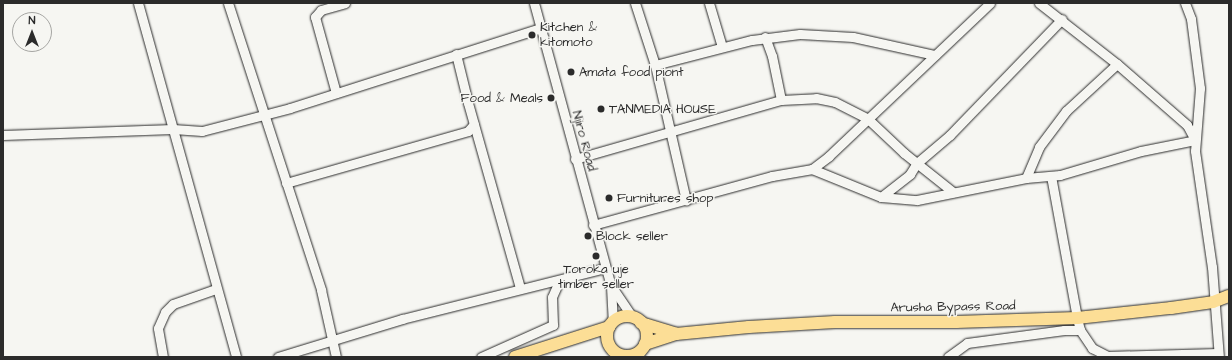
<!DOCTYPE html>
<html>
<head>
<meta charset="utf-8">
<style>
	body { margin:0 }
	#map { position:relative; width:1232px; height:360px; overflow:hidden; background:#f6f6f2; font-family:"Architects Daughter",sans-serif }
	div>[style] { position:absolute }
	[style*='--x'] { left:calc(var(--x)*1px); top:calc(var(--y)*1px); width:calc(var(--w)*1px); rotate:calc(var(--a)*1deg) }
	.roads { filter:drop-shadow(0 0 1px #2b2b2b) drop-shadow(0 0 1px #2b2b2b) }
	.minor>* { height:9px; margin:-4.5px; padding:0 4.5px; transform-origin:4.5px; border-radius:4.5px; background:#f6f6f2 }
	.major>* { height:12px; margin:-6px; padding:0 6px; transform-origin:6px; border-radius:6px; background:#fcde96 }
	.major>.ring { margin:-6px; padding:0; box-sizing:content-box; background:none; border:12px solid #fcde96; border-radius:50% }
	.dots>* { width:11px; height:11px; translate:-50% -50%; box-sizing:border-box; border:2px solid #f6f6f2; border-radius:50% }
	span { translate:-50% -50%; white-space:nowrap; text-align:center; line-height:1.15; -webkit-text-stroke:3px #f6f6f2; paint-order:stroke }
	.poi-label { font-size:13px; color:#2b2b2b }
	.left { translate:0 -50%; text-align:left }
	.right { translate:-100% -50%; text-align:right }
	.street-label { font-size:13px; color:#2b2b2b }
	.frame { position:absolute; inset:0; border:4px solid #2b2b2b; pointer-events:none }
	.north { position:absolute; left:12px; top:12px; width:40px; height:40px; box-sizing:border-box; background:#f6f6f2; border:1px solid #a5a5a2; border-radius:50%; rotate:0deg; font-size:11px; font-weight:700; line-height:16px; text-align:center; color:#2b2b2b }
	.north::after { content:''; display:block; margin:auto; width:14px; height:18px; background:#2b2b2b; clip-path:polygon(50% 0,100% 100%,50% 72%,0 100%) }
</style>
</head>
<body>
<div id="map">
	<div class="roads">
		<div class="minor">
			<div style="--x:138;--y:3;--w:367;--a:74.5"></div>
			<div style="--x:228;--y:3;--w:302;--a:72"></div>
			<div style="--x:321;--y:290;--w:69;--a:77.4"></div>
			<div style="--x:534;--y:3;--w:293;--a:74.8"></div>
			<div style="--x:611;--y:286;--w:35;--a:87"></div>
			<div style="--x:635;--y:3;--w:65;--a:72.1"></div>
			<div style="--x:655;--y:65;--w:139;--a:77.1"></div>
			<div style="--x:709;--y:3;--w:46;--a:73.5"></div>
			<div style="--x:1185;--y:3;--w:17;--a:69"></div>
			<div style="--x:1191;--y:19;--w:70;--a:82.6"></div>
			<div style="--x:1200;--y:88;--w:63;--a:94.5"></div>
			<div style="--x:1195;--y:151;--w:117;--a:81.7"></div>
			<div style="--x:1212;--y:267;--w:90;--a:85.6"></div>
			<div style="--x:765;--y:37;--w:20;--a:70"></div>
			<div style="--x:772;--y:56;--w:45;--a:78.4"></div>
			<div style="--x:456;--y:54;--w:50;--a:76.2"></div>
			<div style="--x:468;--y:103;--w:192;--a:74.3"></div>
			<div style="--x:655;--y:65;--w:100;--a:-14.5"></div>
			<div style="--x:752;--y:40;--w:48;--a:-7.1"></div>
			<div style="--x:800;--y:34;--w:53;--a:3.2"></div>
			<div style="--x:853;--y:37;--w:84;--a:12.4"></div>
			<div style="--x:336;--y:93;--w:79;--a:-105.4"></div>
			<div style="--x:315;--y:17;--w:9;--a:-49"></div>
			<div style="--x:321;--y:10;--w:25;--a:-16"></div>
			<div style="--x:3;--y:135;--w:170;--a:-2"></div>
			<div style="--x:173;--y:129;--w:29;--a:4"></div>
			<div style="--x:202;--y:131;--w:91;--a:-14.6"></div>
			<div style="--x:290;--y:108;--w:262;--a:-17.7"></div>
			<div style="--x:575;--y:159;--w:214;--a:-16"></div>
			<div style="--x:781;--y:100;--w:35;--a:-3"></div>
			<div style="--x:816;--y:98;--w:19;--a:12"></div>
			<div style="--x:835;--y:102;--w:37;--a:27"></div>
			<div style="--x:868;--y:119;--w:50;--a:43.4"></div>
			<div style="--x:904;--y:153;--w:63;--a:38.5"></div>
			<div style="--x:812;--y:169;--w:74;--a:22.1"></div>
			<div style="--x:881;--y:197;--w:36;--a:5"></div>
			<div style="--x:917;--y:200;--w:111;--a:-11.4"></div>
			<div style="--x:1026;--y:178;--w:34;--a:-5"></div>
			<div style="--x:1060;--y:175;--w:84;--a:-16.5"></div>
			<div style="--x:1141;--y:151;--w:55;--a:-11.5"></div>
			<div style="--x:1195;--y:140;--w:17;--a:-118"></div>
			<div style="--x:1187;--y:125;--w:93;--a:-138.9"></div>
			<div style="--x:1117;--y:64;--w:99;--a:-142"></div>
			<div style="--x:1051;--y:176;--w:144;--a:79.6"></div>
			<div style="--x:1077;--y:318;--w:12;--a:76"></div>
			<div style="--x:1080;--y:330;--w:22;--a:56"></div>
			<div style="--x:1092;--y:348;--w:18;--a:27"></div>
			<div style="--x:1108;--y:356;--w:110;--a:-1.6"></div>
			<div style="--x:1026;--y:178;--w:34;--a:-67"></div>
			<div style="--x:1039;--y:147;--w:45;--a:-53.1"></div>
			<div style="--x:1066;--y:111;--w:69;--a:-42.7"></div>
			<div style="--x:286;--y:183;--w:189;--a:-15.9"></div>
			<div style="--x:468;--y:131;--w:9;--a:-49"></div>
			<div style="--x:881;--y:197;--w:37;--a:-38"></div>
			<div style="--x:910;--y:174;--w:13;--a:-58"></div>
			<div style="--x:917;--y:163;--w:43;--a:-40.3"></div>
			<div style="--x:950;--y:135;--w:161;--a:-46"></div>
			<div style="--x:593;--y:225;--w:186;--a:-15.3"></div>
			<div style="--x:772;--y:176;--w:41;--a:-9.9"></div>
			<div style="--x:812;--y:169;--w:21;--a:-37"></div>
			<div style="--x:829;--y:156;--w:222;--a:-43.5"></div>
			<div style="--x:612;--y:287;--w:36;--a:56"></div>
			<div style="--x:625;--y:356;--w:1;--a:45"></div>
			<div style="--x:163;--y:357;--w:29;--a:-100"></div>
			<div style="--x:158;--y:328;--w:17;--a:-66"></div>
			<div style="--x:165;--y:312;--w:11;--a:-45"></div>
			<div style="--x:173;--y:304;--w:46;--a:-19.2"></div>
			<div style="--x:278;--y:357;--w:130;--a:-17"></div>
			<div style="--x:402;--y:319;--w:209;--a:-14.1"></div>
			<div style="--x:481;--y:357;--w:79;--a:-24"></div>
			<div style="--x:553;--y:325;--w:28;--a:-92"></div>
			<div style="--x:552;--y:297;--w:17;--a:-66"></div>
			<div style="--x:639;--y:357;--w:6;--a:-81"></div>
			<div style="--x:948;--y:357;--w:24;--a:-36"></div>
			<div style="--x:967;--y:343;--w:98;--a:-7.6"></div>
			<div style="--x:1064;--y:330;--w:16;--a:0"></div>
		</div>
		<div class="major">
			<div class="ring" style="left:607px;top:316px;width:28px;height:28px"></div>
			<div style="--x:641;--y:323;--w:37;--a:17"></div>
			<div style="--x:645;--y:344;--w:33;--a:-18"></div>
			<div style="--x:676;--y:334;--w:73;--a:-5.5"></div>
			<div style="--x:749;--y:327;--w:86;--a:-3.3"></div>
			<div style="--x:835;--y:322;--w:121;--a:0"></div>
			<div style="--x:956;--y:322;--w:121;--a:-1.9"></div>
			<div style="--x:1077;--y:318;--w:95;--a:-6.1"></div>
			<div style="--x:1171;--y:308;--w:42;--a:-8.1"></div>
			<div style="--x:1213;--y:302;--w:17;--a:-21"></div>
			<div style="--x:515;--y:357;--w:99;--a:-17.7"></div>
		</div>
	</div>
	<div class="dots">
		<div style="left:532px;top:35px;background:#2b2b2b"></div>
		<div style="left:571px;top:72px;background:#2b2b2b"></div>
		<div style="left:551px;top:98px;background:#2b2b2b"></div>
		<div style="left:601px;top:109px;background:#2b2b2b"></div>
		<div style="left:609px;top:198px;background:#2b2b2b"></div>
		<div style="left:588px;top:236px;background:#2b2b2b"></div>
		<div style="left:596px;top:256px;background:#2b2b2b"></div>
	</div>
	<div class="poi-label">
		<span class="left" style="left:540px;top:35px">Kitchen &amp;<br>kitomoto</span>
		<span class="left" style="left:579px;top:72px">Amata food piont</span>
		<span class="right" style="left:543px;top:98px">Food &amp; Meals</span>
		<span class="left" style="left:609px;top:109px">TANMEDIA HOUSE</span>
		<span class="left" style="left:617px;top:198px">Furnitures shop</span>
		<span class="left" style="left:596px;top:236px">Block seller</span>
		<span style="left:596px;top:277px">Toroka uje<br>timber seller</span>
	</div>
	<div class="street-label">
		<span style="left:584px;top:141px;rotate:75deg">Njiro Road</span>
		<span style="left:953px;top:307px;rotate:-1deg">Arusha Bypass Road</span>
	</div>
	<div class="frame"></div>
	<div class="north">N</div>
</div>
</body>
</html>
